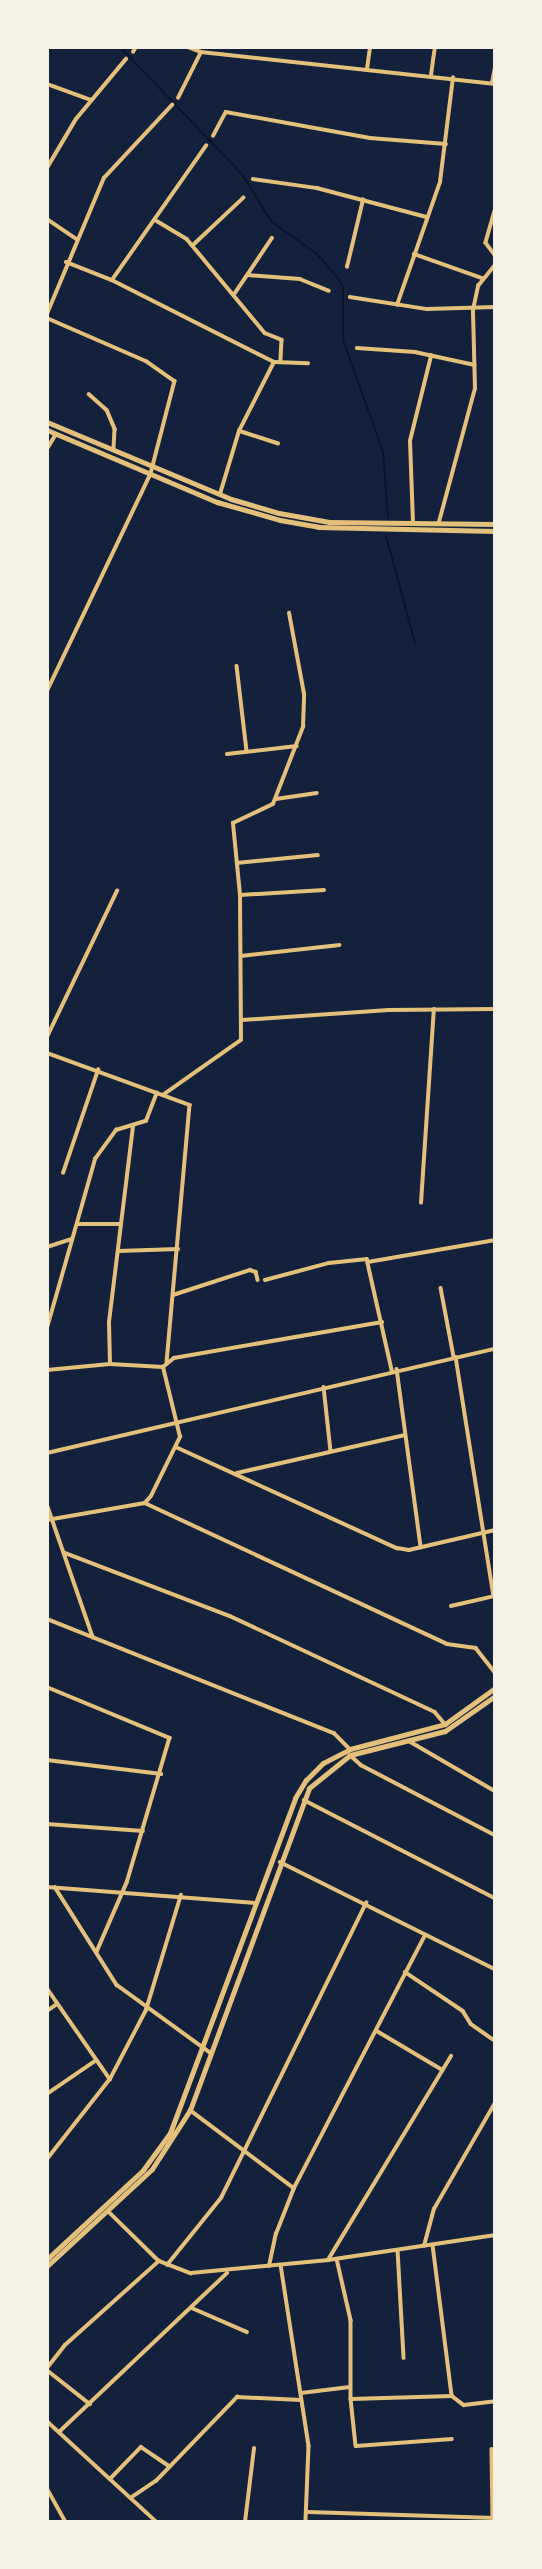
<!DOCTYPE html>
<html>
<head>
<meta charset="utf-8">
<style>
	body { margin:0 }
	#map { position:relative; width:542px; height:2569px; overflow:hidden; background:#14213d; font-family:Mulish,sans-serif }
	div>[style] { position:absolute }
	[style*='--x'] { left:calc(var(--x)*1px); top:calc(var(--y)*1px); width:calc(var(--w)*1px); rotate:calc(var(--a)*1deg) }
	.stream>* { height:2px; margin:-1px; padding:0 1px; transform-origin:1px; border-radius:1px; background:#0b132b }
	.minor>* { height:3.5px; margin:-1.75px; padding:0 1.75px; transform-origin:1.75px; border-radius:1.75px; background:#e5c07b }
	.primary>* { height:5px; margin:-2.5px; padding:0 2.5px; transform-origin:2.5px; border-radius:2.5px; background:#e5c07b }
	span { translate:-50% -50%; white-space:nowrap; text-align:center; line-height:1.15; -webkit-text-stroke:5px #f6f1e7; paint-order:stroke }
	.frame { position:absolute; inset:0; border:49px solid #f6f1e7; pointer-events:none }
</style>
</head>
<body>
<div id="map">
	<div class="stream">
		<div style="--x:120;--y:47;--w:176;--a:46.2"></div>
		<div style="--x:242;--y:174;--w:55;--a:58.3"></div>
		<div style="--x:271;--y:221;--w:57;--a:35.7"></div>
		<div style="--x:317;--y:254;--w:32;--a:49"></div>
		<div style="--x:338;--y:278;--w:11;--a:63"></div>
		<div style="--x:343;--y:288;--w:52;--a:90"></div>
		<div style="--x:343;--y:340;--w:119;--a:70.3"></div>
		<div style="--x:383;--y:452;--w:66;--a:85.7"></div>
		<div style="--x:386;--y:536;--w:111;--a:74.8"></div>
	</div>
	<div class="minor">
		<div style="--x:188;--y:47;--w:14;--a:21"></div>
		<div style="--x:133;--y:52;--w:6;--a:-59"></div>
		<div style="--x:367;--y:69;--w:22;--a:-82"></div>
		<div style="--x:431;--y:75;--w:28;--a:-82"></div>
		<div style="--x:492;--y:83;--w:16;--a:-79"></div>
		<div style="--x:47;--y:84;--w:47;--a:20"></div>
		<div style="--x:178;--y:98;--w:51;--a:-63.4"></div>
		<div style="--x:201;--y:52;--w:296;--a:6.2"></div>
		<div style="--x:213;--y:136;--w:27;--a:-62"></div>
		<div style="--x:226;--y:112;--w:146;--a:10.2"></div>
		<div style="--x:370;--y:138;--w:76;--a:4.5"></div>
		<div style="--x:47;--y:168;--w:57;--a:-59.4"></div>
		<div style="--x:76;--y:119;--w:78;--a:-50.2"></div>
		<div style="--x:253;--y:179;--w:65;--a:8"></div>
		<div style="--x:317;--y:188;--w:114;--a:14.8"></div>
		<div style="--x:495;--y:211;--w:33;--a:106"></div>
		<div style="--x:486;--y:243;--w:15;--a:53"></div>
		<div style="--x:47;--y:219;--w:36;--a:34"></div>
		<div style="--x:157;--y:221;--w:35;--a:31"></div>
		<div style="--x:187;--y:239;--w:122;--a:50.3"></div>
		<div style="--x:265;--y:333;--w:18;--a:22"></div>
		<div style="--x:282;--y:340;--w:22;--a:93"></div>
		<div style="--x:193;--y:245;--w:69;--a:-43.2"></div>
		<div style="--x:414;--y:254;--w:72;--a:19.4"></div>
		<div style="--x:66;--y:262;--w:49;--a:21.4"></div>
		<div style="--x:112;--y:280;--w:182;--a:26.8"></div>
		<div style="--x:274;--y:362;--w:34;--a:2"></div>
		<div style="--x:347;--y:267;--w:69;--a:-76.6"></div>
		<div style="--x:248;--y:275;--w:52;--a:4.4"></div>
		<div style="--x:300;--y:279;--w:31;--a:22"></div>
		<div style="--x:112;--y:280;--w:164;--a:-55"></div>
		<div style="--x:235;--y:293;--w:66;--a:-56.1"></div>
		<div style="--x:350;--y:297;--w:78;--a:8.9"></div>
		<div style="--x:427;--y:309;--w:68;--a:-1.7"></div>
		<div style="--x:397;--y:305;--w:130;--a:-70.7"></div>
		<div style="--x:440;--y:182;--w:105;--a:-82.9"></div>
		<div style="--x:47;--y:314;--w:147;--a:-67.3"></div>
		<div style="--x:104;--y:178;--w:100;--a:-47"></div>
		<div style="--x:47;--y:318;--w:108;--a:23.5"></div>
		<div style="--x:146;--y:361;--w:35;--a:35"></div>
		<div style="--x:175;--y:381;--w:96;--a:104.5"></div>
		<div style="--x:151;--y:474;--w:242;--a:115.5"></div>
		<div style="--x:357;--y:348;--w:58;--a:3.9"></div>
		<div style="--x:415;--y:352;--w:61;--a:12.2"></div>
		<div style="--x:89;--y:394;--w:24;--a:42"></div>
		<div style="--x:107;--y:410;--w:21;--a:67"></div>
		<div style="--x:115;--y:429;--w:21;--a:93"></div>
		<div style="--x:240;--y:431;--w:40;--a:18"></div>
		<div style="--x:47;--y:449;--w:17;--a:-59"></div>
		<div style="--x:220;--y:494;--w:66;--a:-73.2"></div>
		<div style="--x:239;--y:431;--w:77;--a:-63.1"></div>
		<div style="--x:439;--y:522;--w:138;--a:-74.9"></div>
		<div style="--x:475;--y:389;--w:79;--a:-91.5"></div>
		<div style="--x:473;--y:310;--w:25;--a:-78"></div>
		<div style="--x:478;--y:286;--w:27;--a:-51"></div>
		<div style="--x:413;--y:523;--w:82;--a:-92.1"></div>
		<div style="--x:410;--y:441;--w:88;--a:-76.1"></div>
		<div style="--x:237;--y:666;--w:86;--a:83.3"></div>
		<div style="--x:227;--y:754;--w:70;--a:-6.5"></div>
		<div style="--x:276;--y:799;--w:41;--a:-8.3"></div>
		<div style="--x:237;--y:863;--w:81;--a:-5.6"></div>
		<div style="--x:240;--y:895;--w:84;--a:-3.4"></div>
		<div style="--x:241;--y:956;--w:99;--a:-6.4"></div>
		<div style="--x:242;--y:1020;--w:147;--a:-3.9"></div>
		<div style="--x:389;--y:1010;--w:106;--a:-0.5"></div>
		<div style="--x:47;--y:1037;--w:162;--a:-64.4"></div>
		<div style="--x:47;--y:1053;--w:152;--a:20"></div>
		<div style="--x:190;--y:1105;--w:258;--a:95.1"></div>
		<div style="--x:163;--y:1095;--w:95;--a:-35.2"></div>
		<div style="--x:241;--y:1040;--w:145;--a:-90.4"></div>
		<div style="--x:240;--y:895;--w:72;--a:-95.6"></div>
		<div style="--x:233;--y:823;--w:44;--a:-25.4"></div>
		<div style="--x:273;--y:804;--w:83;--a:-68.7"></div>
		<div style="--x:303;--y:727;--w:33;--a:-88"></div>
		<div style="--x:304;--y:694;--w:82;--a:-100.5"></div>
		<div style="--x:63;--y:1173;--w:109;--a:-71.2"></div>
		<div style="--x:421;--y:1203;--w:194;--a:-86.2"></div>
		<div style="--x:77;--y:1224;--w:43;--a:0"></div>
		<div style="--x:47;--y:1247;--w:25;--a:-18"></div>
		<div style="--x:118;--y:1251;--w:60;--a:-1.9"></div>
		<div style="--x:368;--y:1262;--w:129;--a:-9.8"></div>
		<div style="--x:265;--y:1280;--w:66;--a:-14.9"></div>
		<div style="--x:329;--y:1263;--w:38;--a:-6"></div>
		<div style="--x:367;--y:1259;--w:114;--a:77.3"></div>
		<div style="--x:441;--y:1288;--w:70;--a:79.3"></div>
		<div style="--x:173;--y:1295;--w:81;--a:-18"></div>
		<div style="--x:250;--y:1270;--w:6;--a:18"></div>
		<div style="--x:256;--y:1272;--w:8;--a:76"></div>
		<div style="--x:47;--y:1328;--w:176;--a:-74.1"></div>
		<div style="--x:95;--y:1159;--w:36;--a:-54"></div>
		<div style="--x:116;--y:1130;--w:31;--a:-17"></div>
		<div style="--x:146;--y:1121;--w:30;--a:-69"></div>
		<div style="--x:456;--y:1357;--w:242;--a:81"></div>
		<div style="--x:110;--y:1364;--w:42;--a:-91.4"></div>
		<div style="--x:109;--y:1322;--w:196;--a:-83"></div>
		<div style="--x:397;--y:1369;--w:180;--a:82.3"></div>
		<div style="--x:47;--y:1370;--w:63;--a:-5.4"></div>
		<div style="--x:110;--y:1364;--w:53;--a:3.2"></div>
		<div style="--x:324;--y:1387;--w:64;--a:83.8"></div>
		<div style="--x:176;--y:1447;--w:243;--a:24.6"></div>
		<div style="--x:397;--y:1548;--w:12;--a:9"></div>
		<div style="--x:409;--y:1550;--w:88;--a:-13.1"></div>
		<div style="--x:47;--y:1453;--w:460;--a:-13.1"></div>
		<div style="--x:237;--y:1473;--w:172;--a:-12.7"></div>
		<div style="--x:145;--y:1503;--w:333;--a:25"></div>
		<div style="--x:447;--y:1644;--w:29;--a:8"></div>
		<div style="--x:476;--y:1648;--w:31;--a:52"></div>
		<div style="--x:47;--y:1504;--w:141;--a:70.9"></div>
		<div style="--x:47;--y:1520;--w:99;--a:-9.8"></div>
		<div style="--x:145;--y:1503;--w:9;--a:-49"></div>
		<div style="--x:151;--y:1496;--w:66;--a:-63.8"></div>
		<div style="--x:180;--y:1437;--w:72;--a:-103.7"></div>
		<div style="--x:163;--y:1367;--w:14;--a:-39"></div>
		<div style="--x:174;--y:1358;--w:211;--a:-9.8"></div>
		<div style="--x:65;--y:1553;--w:177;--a:20.9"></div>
		<div style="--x:230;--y:1616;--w:226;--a:25.1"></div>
		<div style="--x:435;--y:1712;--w:16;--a:50"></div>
		<div style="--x:451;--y:1606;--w:45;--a:-12.8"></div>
		<div style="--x:47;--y:1619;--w:309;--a:21.7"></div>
		<div style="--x:334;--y:1733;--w:23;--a:45"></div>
		<div style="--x:47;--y:1687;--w:133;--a:22.5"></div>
		<div style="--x:170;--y:1738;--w:151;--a:106.5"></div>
		<div style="--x:127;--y:1883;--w:75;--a:113.5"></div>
		<div style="--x:409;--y:1741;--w:99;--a:30.2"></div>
		<div style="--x:350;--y:1755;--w:15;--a:42"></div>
		<div style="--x:361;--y:1765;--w:151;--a:27.6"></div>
		<div style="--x:47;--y:1760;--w:115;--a:7"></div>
		<div style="--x:304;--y:1800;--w:215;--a:27.2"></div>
		<div style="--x:47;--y:1824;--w:96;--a:4.2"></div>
		<div style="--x:280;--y:1862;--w:240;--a:26.5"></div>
		<div style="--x:47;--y:1887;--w:209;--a:4.4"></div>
		<div style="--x:55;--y:1887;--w:116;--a:57.7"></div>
		<div style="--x:117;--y:1985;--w:116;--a:35.9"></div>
		<div style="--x:405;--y:1972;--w:70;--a:33.9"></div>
		<div style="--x:463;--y:2011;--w:15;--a:58"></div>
		<div style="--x:471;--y:2024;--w:29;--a:35"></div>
		<div style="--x:47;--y:1988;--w:111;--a:55.3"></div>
		<div style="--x:47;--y:2011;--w:12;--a:-35"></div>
		<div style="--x:377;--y:2031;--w:74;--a:30.7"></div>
		<div style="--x:47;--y:2094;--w:58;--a:-34.5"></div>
		<div style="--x:190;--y:2110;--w:130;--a:36.9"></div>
		<div style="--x:47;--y:2159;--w:102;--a:-51.8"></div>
		<div style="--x:110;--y:2079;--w:78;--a:-62.4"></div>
		<div style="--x:146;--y:2010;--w:120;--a:-73.1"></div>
		<div style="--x:108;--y:2211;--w:71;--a:44.4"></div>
		<div style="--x:159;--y:2261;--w:34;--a:21"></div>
		<div style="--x:191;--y:2273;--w:138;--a:-5.4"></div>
		<div style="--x:328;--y:2260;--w:169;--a:-8.5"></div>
		<div style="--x:433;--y:2245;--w:152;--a:82.8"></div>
		<div style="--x:452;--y:2396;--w:15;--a:37"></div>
		<div style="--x:464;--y:2405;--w:31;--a:-7"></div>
		<div style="--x:424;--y:2246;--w:38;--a:-75"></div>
		<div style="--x:434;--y:2209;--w:122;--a:-60.1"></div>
		<div style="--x:398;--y:2250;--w:108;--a:86.8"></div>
		<div style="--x:337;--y:2259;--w:63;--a:77.1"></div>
		<div style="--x:351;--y:2320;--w:79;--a:90"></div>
		<div style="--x:351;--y:2399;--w:101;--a:-1.7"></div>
		<div style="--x:328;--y:2260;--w:238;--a:-58.9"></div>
		<div style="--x:167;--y:2265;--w:86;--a:-51.1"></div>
		<div style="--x:221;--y:2198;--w:329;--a:-63.8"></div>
		<div style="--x:281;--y:2265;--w:183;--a:81.2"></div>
		<div style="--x:309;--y:2446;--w:76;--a:92.3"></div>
		<div style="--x:269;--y:2266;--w:33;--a:-78"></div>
		<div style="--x:276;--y:2234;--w:49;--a:-68.6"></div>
		<div style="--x:294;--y:2188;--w:285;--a:-62.6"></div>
		<div style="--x:192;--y:2308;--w:60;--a:23.6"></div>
		<div style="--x:47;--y:2368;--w:29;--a:-52"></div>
		<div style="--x:65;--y:2345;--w:126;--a:-41.8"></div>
		<div style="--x:47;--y:2370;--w:55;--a:38.3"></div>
		<div style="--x:301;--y:2393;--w:49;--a:-7"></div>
		<div style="--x:351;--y:2399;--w:47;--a:83.9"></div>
		<div style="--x:356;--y:2446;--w:96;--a:-4.2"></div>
		<div style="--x:47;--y:2421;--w:149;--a:42.6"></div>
		<div style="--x:59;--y:2432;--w:231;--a:-43.4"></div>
		<div style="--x:492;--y:2449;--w:69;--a:89.2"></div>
		<div style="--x:111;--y:2478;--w:43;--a:-45.9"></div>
		<div style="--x:141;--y:2447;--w:34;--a:34"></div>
		<div style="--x:47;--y:2488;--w:39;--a:61"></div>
		<div style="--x:132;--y:2497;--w:29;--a:-34"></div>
		<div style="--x:156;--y:2481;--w:117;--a:-46"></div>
		<div style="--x:237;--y:2397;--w:64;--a:2.7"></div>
		<div style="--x:308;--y:2512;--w:187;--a:1.8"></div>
		<div style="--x:245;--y:2522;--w:74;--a:-83"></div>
	</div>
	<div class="primary">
		<div style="--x:47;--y:422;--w:199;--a:22.7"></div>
		<div style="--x:231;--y:499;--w:50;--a:16.3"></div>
		<div style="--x:279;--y:513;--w:51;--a:10.2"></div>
		<div style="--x:329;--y:522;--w:166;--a:0.7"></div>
		<div style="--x:47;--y:430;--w:185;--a:23"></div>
		<div style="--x:217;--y:502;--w:66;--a:15.9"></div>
		<div style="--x:280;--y:520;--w:39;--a:10"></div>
		<div style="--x:318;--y:527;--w:177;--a:1.3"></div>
		<div style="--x:47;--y:2259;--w:131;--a:-42.8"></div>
		<div style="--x:143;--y:2170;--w:46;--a:-53.9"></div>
		<div style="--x:170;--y:2133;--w:358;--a:-69.5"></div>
		<div style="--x:295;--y:1798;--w:21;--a:-59"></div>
		<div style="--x:306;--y:1780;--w:24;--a:-45"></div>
		<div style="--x:323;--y:1763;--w:30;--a:-27"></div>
		<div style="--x:350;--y:1749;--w:98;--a:-14.7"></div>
		<div style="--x:445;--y:1724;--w:62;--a:-35.8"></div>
		<div style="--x:47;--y:2266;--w:143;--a:-42.7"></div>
		<div style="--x:152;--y:2169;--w:70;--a:-57.2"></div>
		<div style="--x:190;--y:2110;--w:343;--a:-69.7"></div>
		<div style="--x:309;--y:1788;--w:53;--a:-38.8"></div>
		<div style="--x:350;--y:1755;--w:98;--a:-14.2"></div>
		<div style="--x:445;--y:1731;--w:61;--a:-35"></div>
	</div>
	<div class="frame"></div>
</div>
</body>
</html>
